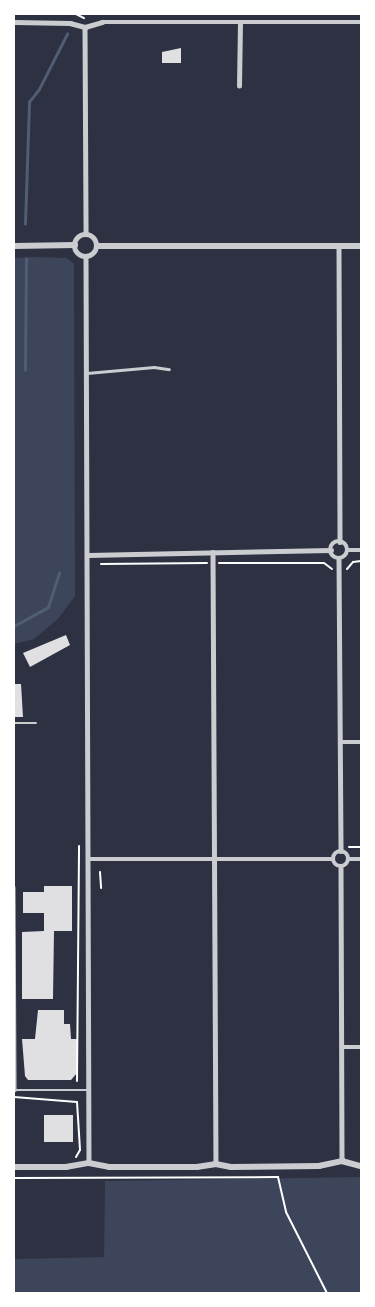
<!DOCTYPE html>
<html>
<head>
<meta charset="utf-8">
<style>
	body { margin:0 }
	#map { position:relative; width:375px; height:1307px; overflow:hidden; background:#2d3142; font-family:"DM Sans",sans-serif }
	div>[style] { position:absolute }
	[style*='--x'] { left:calc(var(--x)*1px); top:calc(var(--y)*1px); width:calc(var(--w)*1px); rotate:calc(var(--a)*1deg) }
	.green>* { inset:0; background:#3c4559 }
	.stream>* { height:2.5px; margin:-1.25px; padding:0 1.25px; transform-origin:1.25px; border-radius:1.25px; background:#4f5d75 }
	.building>* { inset:0; background:#e0e0e3 }
	.path>* { height:2px; margin:-1px; padding:0 1px; transform-origin:1px; border-radius:1px; background:#fff }
	.service>* { height:2.5px; margin:-1.25px; padding:0 1.25px; transform-origin:1.25px; border-radius:1.25px; background:#caccd0 }
	.minor>* { height:4.5px; margin:-2.25px; padding:0 2.25px; transform-origin:2.25px; border-radius:2.25px; background:#caccd0 }
	.minor>.ring { margin:-2.25px; padding:0; box-sizing:content-box; background:none; border:4.5px solid #caccd0; border-radius:50% }
	.tertiary>* { height:5.5px; margin:-2.75px; padding:0 2.75px; transform-origin:2.75px; border-radius:2.75px; background:#caccd0 }
	.tertiary>.ring { margin:-2.75px; padding:0; box-sizing:content-box; background:none; border:5.5px solid #caccd0; border-radius:50% }
	span { translate:-50% -50%; white-space:nowrap; text-align:center; line-height:1.15; -webkit-text-stroke:4px #fff; paint-order:stroke }
	.frame { position:absolute; inset:0; border:15px solid #fff; pointer-events:none }
</style>
</head>
<body>
<div id="map">
	<div class="green">
		<div style="clip-path:polygon(32px 257px,67px 258px,74px 264px,75px 596px,58px 619px,34px 639px,14px 644px,14px 258px)"></div>
		<div style="clip-path:polygon(361px 1177px,361px 1293px,14px 1293px,14px 1259px,104px 1257px,105px 1181px)"></div>
	</div>
	<div class="stream">
		<div style="--x:25;--y:224;--w:122;--a:-88.1"></div>
		<div style="--x:29;--y:102;--w:16;--a:-52"></div>
		<div style="--x:39;--y:89;--w:62;--a:-63"></div>
		<div style="--x:25;--y:370;--w:111;--a:-89.5"></div>
		<div style="--x:14;--y:626;--w:39;--a:-29"></div>
		<div style="--x:48;--y:607;--w:36;--a:-72"></div>
	</div>
	<div class="building">
		<div style="clip-path:polygon(181px 48px,181px 63px,162px 63px,162px 52px)"></div>
		<div style="clip-path:polygon(66px 635px,70px 645px,30px 667px,23px 653px)"></div>
		<div style="clip-path:polygon(14px 684px,21px 684px,23px 717px,14px 717px)"></div>
		<div style="clip-path:polygon(44px 886px,72px 886px,72px 931px,54px 931px,53px 999px,22px 999px,22px 932px,44px 931px,44px 913px,23px 913px,23px 892px,44px 892px)"></div>
		<div style="clip-path:polygon(38px 1010px,64px 1010px,64px 1024px,70px 1024px,71px 1039px,77px 1039px,77px 1073px,71px 1080px,28px 1080px,25px 1076px,22px 1039px,35px 1039px)"></div>
		<div style="clip-path:polygon(44px 1115px,73px 1115px,73px 1142px,44px 1142px)"></div>
	</div>
	<div class="path">
		<div style="--x:76;--y:14;--w:9;--a:27"></div>
		<div style="--x:219;--y:563;--w:105;--a:0"></div>
		<div style="--x:324;--y:563;--w:10;--a:37"></div>
		<div style="--x:101;--y:564;--w:106;--a:-0.5"></div>
		<div style="--x:347;--y:569;--w:9;--a:-49"></div>
		<div style="--x:353;--y:562;--w:8;--a:-7"></div>
		<div style="--x:349;--y:847;--w:12;--a:0"></div>
		<div style="--x:100;--y:872;--w:16;--a:86"></div>
		<div style="--x:77;--y:1081;--w:235;--a:-89.5"></div>
		<div style="--x:14;--y:1097;--w:63;--a:4.5"></div>
		<div style="--x:77;--y:1102;--w:48;--a:86.4"></div>
		<div style="--x:80;--y:1150;--w:8;--a:120"></div>
		<div style="--x:14;--y:1178;--w:264;--a:-0.2"></div>
		<div style="--x:278;--y:1177;--w:36;--a:77"></div>
		<div style="--x:286;--y:1212;--w:91;--a:63.2"></div>
	</div>
	<div class="service">
		<div style="--x:87;--y:373;--w:67;--a:-5.1"></div>
		<div style="--x:154;--y:367;--w:15;--a:8"></div>
		<div style="--x:14;--y:723;--w:22;--a:0"></div>
		<div style="--x:14;--y:887;--w:203;--a:89.7"></div>
		<div style="--x:15;--y:1090;--w:74;--a:0"></div>
	</div>
	<div class="minor">
		<div style="--x:14;--y:22;--w:56;--a:1"></div>
		<div style="--x:70;--y:23;--w:16;--a:15"></div>
		<div style="--x:85;--y:27;--w:18;--a:-16"></div>
		<div style="--x:102;--y:22;--w:259;--a:0"></div>
		<div style="--x:85;--y:27;--w:207;--a:89.7"></div>
		<div style="--x:239;--y:86;--w:63;--a:-89.1"></div>
		<div style="--x:339;--y:246;--w:296;--a:89.8"></div>
		<div style="--x:86;--y:257;--w:906;--a:89.81"></div>
		<div class="ring" style="left:330px;top:541px;width:13.5px;height:13.5px"></div>
		<div style="--x:348;--y:550;--w:13;--a:0"></div>
		<div style="--x:213;--y:552;--w:612;--a:89.72"></div>
		<div style="--x:88;--y:555;--w:243;--a:-1.2"></div>
		<div style="--x:339;--y:559;--w:292;--a:89.6"></div>
		<div style="--x:342;--y:742;--w:19;--a:0"></div>
		<div class="ring" style="left:333px;top:851px;width:11.5px;height:11.5px"></div>
		<div style="--x:89;--y:859;--w:244;--a:0"></div>
		<div style="--x:349;--y:859;--w:12;--a:0"></div>
		<div style="--x:341;--y:867;--w:294;--a:89.8"></div>
		<div style="--x:342;--y:1047;--w:19;--a:0"></div>
	</div>
	<div class="tertiary">
		<div class="ring" style="left:75px;top:235px;width:16.5px;height:16.5px"></div>
		<div style="--x:14;--y:246;--w:61;--a:-0.9"></div>
		<div style="--x:97;--y:246;--w:264;--a:0"></div>
		<div style="--x:14;--y:1167;--w:52;--a:0"></div>
		<div style="--x:66;--y:1167;--w:23;--a:-10"></div>
		<div style="--x:89;--y:1163;--w:20;--a:11"></div>
		<div style="--x:109;--y:1167;--w:88;--a:0"></div>
		<div style="--x:197;--y:1167;--w:19;--a:-9"></div>
		<div style="--x:216;--y:1164;--w:15;--a:11"></div>
		<div style="--x:231;--y:1167;--w:88;--a:-0.7"></div>
		<div style="--x:319;--y:1166;--w:24;--a:-12"></div>
		<div style="--x:342;--y:1161;--w:20;--a:15"></div>
	</div>
	<div class="frame"></div>
</div>
</body>
</html>
